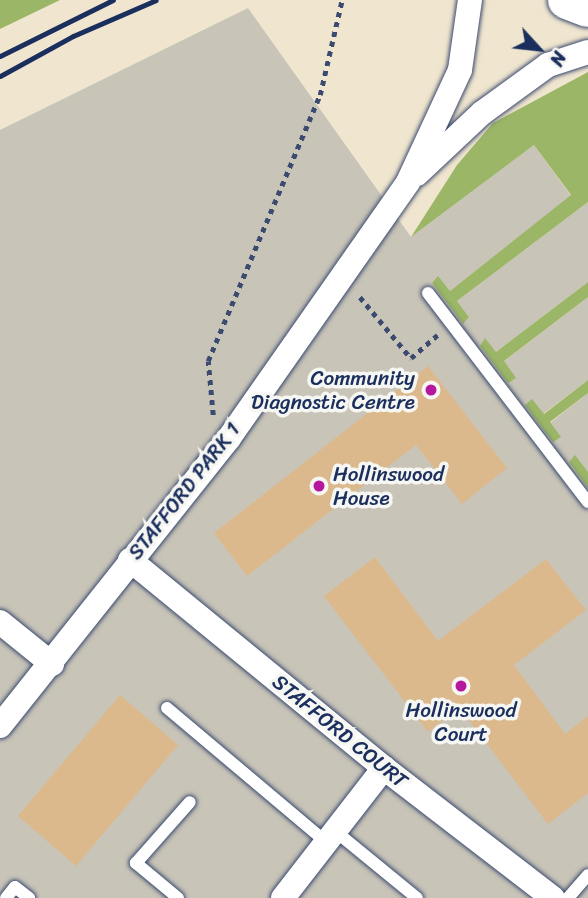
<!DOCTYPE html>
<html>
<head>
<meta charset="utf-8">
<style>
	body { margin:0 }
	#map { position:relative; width:588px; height:898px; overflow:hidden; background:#f0e6cf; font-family:Sriracha,sans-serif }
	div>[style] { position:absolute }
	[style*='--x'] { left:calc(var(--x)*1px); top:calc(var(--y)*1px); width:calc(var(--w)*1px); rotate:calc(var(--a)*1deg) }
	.industrial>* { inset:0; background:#c8c4b8 }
	.forest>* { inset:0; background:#9bb667 }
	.building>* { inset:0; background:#dcb98c }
	.path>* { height:4.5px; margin-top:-2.25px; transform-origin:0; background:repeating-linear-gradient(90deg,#3b4a6f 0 5px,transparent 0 10px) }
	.roads { filter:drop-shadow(0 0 2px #3b4a6f) drop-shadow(0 0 2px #3b4a6f) }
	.service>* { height:12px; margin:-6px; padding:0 6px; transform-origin:6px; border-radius:6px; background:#fff }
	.minor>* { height:24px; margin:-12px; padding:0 12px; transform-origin:12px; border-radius:12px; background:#fff }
	.primary>* { height:38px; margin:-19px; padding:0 19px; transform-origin:19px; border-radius:19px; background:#fff }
	.rail>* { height:5px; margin:-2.5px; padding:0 2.5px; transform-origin:2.5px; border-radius:2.5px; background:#1b2f5e }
	.dots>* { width:19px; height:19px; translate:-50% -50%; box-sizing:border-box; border:4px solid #f6f6f2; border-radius:50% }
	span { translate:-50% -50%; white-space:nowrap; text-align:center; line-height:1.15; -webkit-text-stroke:7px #f6f6f2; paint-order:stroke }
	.poi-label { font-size:21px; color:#1b2f5e }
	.right { translate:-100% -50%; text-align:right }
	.left { translate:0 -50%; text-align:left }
	.street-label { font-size:21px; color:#1b2f5e }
	.north { position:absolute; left:504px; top:14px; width:70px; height:70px; -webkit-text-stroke:5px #f6f6f2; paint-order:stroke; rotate:117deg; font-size:19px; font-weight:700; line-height:28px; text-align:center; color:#1b2f5e }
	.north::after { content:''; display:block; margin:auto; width:24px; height:32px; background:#1b2f5e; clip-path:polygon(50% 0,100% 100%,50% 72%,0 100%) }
</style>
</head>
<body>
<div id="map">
	<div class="industrial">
		<div style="clip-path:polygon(248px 8px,411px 237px,534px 145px,571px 196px,450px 291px,438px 277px,432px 283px,462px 323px,469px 317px,457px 301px,588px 202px,588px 282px,496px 352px,480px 346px,508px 383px,503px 362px,588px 297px,588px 380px,543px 414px,550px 423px,588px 393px,588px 472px,575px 456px,569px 462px,588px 488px,588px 898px,0 898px,0 130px)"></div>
	</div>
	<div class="forest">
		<div style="clip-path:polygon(0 0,60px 0,0 29px)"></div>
		<div style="clip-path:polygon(588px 72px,588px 202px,457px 301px,469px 317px,463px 324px,432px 283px,438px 276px,450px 291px,571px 195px,534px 145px,411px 237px,457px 165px,493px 123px)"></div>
		<div style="clip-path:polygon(588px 282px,588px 297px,504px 361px,516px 378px,508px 383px,480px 346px,485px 338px,496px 352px)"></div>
		<div style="clip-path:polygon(588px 380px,588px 393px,550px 422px,561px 437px,553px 442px,525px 405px,532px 399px,544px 414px)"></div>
		<div style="clip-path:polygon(575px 455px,588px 472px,588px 488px,569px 462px)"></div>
	</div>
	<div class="building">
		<div style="clip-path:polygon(428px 366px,507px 468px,462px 504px,416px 445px,247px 576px,214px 533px)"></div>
		<div style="clip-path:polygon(375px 557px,438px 641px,546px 559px,586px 610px,514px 665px,565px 734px,588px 716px,588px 793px,548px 824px,459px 707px,428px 732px,324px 596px)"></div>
		<div style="clip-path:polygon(120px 695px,178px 745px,76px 866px,18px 816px)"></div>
	</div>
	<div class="path">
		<div style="--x:360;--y:297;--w:80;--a:50.1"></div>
		<div style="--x:411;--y:358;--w:35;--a:-41"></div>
		<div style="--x:213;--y:415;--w:54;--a:-95.3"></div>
		<div style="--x:208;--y:361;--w:289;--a:-67.2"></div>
		<div style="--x:320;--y:95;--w:98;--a:-77"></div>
	</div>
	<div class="roads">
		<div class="service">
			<div style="--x:428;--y:293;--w:263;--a:52.6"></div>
			<div style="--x:167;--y:708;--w:208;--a:40.1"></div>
			<div style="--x:335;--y:831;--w:106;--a:39.3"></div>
			<div style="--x:6;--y:898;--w:14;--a:-51"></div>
			<div style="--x:15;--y:887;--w:18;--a:38"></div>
			<div style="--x:178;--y:898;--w:55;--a:-140.2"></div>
			<div style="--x:136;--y:863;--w:81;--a:-48.5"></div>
			<div style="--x:568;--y:898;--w:30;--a:-49"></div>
		</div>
		<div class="minor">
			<div style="--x:417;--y:174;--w:89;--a:-43.2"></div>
			<div style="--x:482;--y:113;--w:82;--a:-36"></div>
			<div style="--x:548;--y:65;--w:42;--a:-18"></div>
			<div style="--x:130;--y:560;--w:328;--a:39.3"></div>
			<div style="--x:384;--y:768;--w:213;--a:37.6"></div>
			<div style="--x:0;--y:622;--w:67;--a:38.9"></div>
			<div style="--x:0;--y:726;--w:368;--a:-51.5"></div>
			<div style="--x:229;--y:438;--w:312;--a:-55"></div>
			<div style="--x:408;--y:182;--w:123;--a:-65.1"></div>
			<div style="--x:460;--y:70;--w:71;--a:-81.9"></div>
			<div style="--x:283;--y:898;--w:165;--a:-52.2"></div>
		</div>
		<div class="primary">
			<div style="--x:567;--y:0;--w:22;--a:21"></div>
		</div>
	</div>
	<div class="rail">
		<div style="--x:0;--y:56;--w:126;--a:-26.4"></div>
		<div style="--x:0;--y:76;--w:83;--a:-28.7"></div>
		<div style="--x:73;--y:36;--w:90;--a:-23.4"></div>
	</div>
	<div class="dots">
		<div style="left:431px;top:390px;background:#b5179e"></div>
		<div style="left:319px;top:486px;background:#b5179e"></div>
		<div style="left:461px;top:686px;background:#b5179e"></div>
	</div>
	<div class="poi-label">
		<span class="right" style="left:415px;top:390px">Community<br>Diagnostic Centre</span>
		<span class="left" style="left:333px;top:486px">Hollinswood<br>House</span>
		<span style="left:461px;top:722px">Hollinswood<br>Court</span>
	</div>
	<div class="street-label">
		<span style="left:184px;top:491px;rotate:-52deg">STAFFORD PARK 1</span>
		<span style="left:340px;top:731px;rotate:39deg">STAFFORD COURT</span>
	</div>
	<div class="north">N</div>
</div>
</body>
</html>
